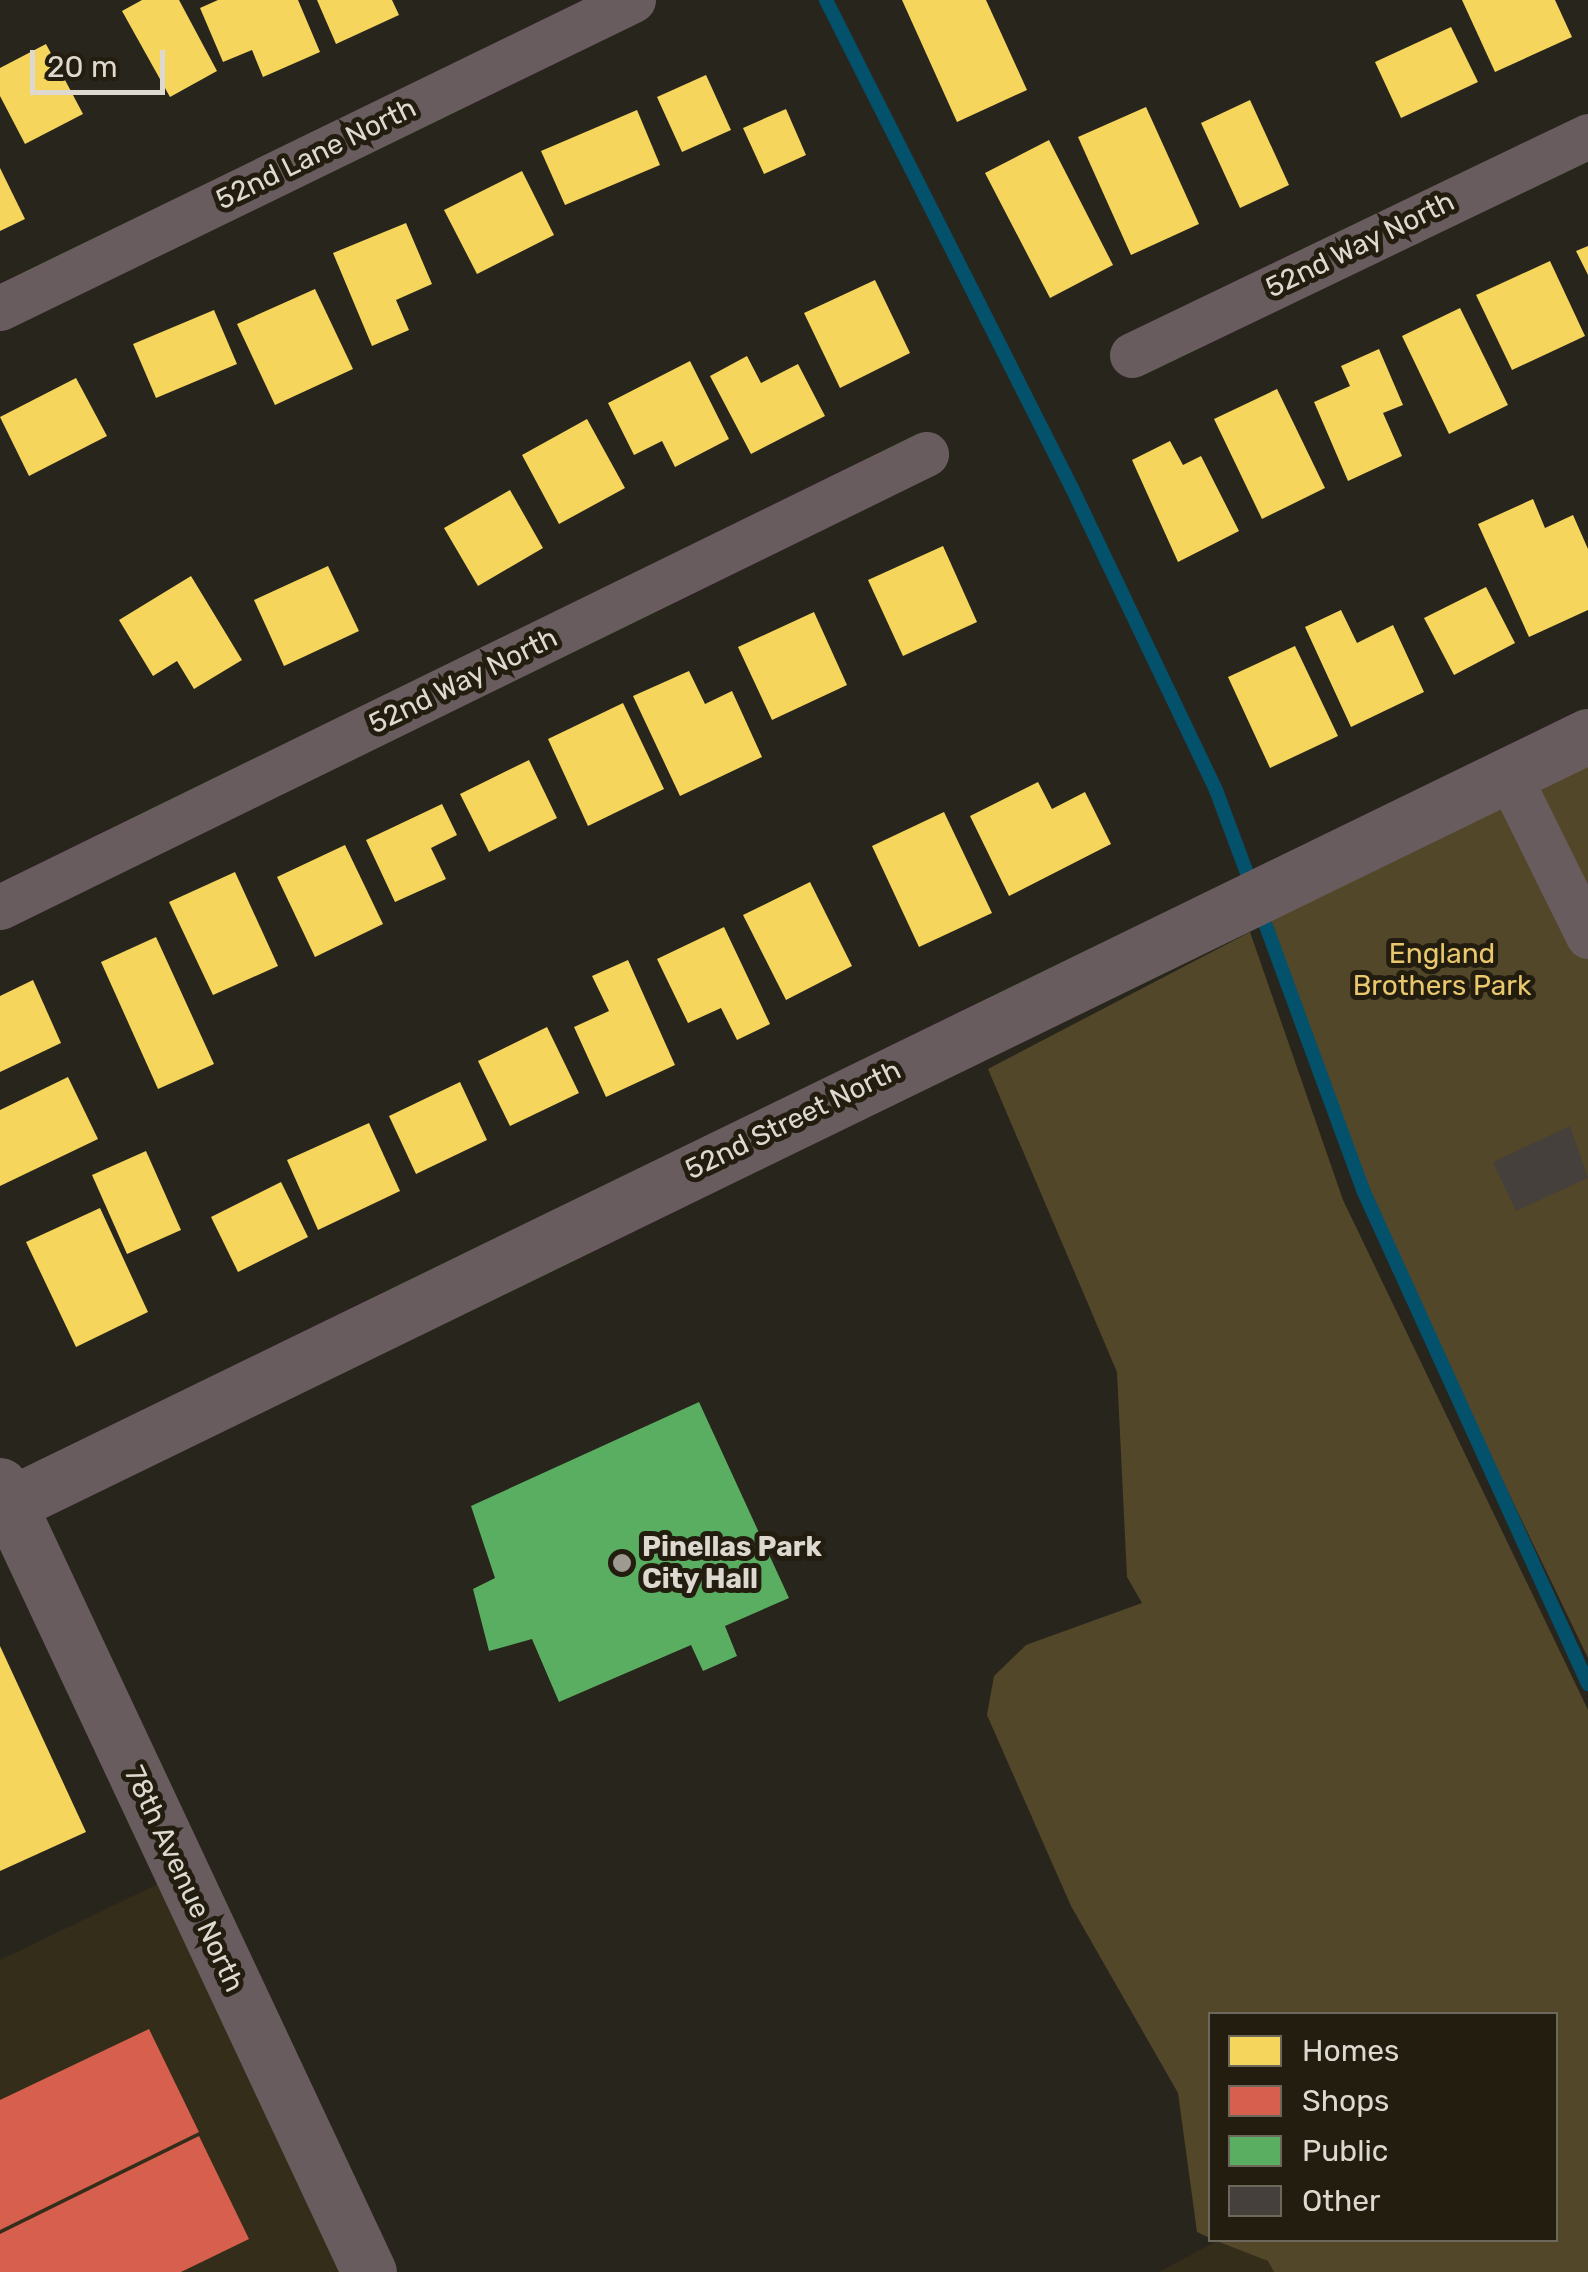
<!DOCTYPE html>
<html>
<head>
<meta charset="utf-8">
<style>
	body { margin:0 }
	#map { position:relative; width:1588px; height:2272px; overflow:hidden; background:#28251d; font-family:Rubik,sans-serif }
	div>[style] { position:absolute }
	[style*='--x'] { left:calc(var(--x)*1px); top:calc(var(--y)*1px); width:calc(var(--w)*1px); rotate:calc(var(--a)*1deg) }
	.built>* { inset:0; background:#342d19 }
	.green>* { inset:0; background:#524729 }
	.homes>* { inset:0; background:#f6d55c }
	.shops>* { inset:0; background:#d6604d }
	.public>* { inset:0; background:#5aae61 }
	.stream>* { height:14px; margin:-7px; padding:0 7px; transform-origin:7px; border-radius:7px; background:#04516c }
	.building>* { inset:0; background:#45403c }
	.minor>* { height:45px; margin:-22.5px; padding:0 22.5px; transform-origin:22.5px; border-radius:22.5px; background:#695c5e }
	.tertiary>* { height:55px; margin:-27.5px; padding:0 27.5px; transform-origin:27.5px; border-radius:27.5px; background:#695c5e }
	.dots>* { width:28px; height:28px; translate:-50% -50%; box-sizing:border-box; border:5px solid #231d0f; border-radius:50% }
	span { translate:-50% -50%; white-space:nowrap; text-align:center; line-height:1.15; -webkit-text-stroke:10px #231d0f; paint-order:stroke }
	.street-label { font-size:28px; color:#ddd9d0 }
	.park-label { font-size:28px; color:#e9c76d }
	.poi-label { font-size:28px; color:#ddd9d0; font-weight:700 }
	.left { translate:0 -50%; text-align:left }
	.legend { position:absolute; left:1208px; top:2012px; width:350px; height:230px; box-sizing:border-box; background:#231d0f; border:2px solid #6d685c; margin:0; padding:12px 18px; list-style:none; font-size:30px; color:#ddd9d0 }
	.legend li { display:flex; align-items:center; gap:20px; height:50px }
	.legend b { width:50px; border:2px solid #6d685c }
	.scale { position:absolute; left:30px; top:50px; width:135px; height:45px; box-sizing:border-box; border:5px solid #ddd9d0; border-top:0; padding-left:12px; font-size:30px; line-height:35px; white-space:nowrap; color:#ddd9d0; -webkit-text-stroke:8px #231d0f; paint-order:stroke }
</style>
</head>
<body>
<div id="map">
	<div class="built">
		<div style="clip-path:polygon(158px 1884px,340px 2272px,0 2272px,0 1960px)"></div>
		<div style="clip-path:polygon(1217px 2241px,1269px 2261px,1274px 2272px,1159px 2272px)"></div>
	</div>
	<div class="green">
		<div style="clip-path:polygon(1588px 736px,1588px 1658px,1363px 1190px,1259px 893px)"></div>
		<div style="clip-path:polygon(1250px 932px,1343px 1200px,1588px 1710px,1588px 2272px,1274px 2272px,1268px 2261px,1214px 2240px,1556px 2240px,1556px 2014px,1210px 2014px,1210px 2238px,1197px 2232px,1178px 2093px,1071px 1906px,987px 1715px,994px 1676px,1026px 1645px,1142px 1603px,1127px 1577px,1117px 1372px,988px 1069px)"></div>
	</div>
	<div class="homes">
		<div style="clip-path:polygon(142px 0,179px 0,217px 71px,170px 97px,122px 11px)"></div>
		<div style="clip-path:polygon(218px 0,298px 0,320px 52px,263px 77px,252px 50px,223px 62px,200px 8px)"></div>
		<div style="clip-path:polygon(317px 0,392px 0,399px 15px,336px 44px)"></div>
		<div style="clip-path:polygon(902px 0,986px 0,1027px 90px,957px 122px)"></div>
		<div style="clip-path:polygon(1462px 0,1555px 0,1572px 37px,1495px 72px)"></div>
		<div style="clip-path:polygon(1451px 27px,1478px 82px,1401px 118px,1375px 62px)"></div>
		<div style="clip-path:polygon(46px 44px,83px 114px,25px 144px,0 96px,0 68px)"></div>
		<div style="clip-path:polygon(706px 75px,731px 130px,682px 152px,657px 97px)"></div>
		<div style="clip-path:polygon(1250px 100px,1289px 185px,1240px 208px,1201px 123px)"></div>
		<div style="clip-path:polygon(1146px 107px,1199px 224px,1131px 255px,1078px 137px)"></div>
		<div style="clip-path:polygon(786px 109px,806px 155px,764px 174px,743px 128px)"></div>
		<div style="clip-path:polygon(637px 110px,660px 165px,565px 205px,541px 151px)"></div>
		<div style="clip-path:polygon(1049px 140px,1113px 265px,1050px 298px,985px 173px)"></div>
		<div style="clip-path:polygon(0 168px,25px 219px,0 231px)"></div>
		<div style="clip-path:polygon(522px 171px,554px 235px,477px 274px,444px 210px)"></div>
		<div style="clip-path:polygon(406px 223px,432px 284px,396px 300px,409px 330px,372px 346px,333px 253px)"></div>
		<div style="clip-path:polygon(1588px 246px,1588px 275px,1576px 251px)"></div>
		<div style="clip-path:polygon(1550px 261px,1585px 336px,1512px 370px,1476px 295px)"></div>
		<div style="clip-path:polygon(875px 280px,910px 353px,840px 388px,804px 313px)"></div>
		<div style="clip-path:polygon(315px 289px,353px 369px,275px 405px,237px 324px)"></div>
		<div style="clip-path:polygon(1460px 308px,1508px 405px,1449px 434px,1402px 336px)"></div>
		<div style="clip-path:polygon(214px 310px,237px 364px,156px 398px,133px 344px)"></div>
		<div style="clip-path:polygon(1379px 349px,1403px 405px,1383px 413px,1402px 456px,1348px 481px,1314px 402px,1350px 386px,1341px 366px)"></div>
		<div style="clip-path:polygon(747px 356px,761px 383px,798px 364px,825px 416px,751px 454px,710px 376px)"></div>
		<div style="clip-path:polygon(690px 361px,729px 439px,675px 467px,662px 441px,634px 455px,608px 403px)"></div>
		<div style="clip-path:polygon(76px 378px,107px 436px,29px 476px,0 417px)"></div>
		<div style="clip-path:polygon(1277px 389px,1325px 488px,1262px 519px,1214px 419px)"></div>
		<div style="clip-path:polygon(587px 419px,625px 488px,559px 524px,522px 455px)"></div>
		<div style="clip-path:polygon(1170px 441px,1183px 465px,1201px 456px,1239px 531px,1178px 562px,1132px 460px)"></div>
		<div style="clip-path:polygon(510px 490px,543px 548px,478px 586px,444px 528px)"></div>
		<div style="clip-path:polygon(1533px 499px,1545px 528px,1573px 515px,1588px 549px,1588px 610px,1529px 637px,1478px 524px)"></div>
		<div style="clip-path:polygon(943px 546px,977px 622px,903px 656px,868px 580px)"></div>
		<div style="clip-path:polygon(328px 566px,359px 631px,284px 666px,254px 600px)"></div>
		<div style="clip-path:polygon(191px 576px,242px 660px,194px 689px,177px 661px,153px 676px,119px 620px)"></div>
		<div style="clip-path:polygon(1486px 587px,1515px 643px,1454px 675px,1424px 618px)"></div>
		<div style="clip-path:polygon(1341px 610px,1357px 643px,1393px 625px,1424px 692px,1351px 727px,1305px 627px)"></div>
		<div style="clip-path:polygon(814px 612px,847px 685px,772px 720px,738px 647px)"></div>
		<div style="clip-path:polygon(1295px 646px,1338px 736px,1270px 768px,1228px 677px)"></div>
		<div style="clip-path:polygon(689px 671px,705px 704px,732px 691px,762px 757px,680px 796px,633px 696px)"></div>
		<div style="clip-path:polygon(623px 703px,664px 789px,588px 826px,548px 739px)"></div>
		<div style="clip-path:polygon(529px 760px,557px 818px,489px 852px,460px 794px)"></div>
		<div style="clip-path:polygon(1038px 782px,1052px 809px,1085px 792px,1111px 844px,1009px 896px,970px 816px)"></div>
		<div style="clip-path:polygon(442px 804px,457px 835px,431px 848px,446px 879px,395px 902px,366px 840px)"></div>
		<div style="clip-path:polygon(944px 812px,992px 913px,919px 947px,872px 846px)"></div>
		<div style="clip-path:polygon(345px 845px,383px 924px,315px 957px,277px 877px)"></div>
		<div style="clip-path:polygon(235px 872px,278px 966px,213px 995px,169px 902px)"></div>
		<div style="clip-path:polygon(810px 882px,852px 966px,786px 1000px,743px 915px)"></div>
		<div style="clip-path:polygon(724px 927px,770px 1024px,737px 1040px,721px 1008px,688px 1023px,657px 959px)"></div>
		<div style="clip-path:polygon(156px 937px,214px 1064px,158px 1089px,101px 962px)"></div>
		<div style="clip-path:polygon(628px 960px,675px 1065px,606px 1097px,574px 1027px,609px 1011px,592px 976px)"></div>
		<div style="clip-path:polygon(33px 980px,61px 1043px,0 1072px,0 996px)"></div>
		<div style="clip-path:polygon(547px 1027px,579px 1093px,510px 1126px,478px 1061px)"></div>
		<div style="clip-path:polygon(68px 1077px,98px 1139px,0 1186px,0 1110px)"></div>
		<div style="clip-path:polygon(460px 1082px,487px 1140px,416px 1174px,389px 1116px)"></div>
		<div style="clip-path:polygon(369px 1123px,400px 1191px,318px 1230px,287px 1160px)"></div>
		<div style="clip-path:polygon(146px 1151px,181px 1230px,127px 1254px,92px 1175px)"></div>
		<div style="clip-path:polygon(281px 1182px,308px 1237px,238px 1272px,211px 1217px)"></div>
		<div style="clip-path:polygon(100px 1208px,148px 1312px,76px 1347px,26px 1242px)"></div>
		<div style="clip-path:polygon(0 1646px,86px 1832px,0 1871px)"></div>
	</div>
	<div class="shops">
		<div style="clip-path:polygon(149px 2029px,199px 2132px,0 2230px,0 2100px)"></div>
		<div style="clip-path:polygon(199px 2136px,249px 2239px,181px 2272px,0 2272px,0 2234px)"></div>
	</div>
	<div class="public">
		<div style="clip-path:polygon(699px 1402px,789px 1598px,725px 1626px,737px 1656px,703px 1671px,691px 1645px,559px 1702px,532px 1639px,489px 1651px,473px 1589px,495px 1578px,471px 1506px)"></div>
	</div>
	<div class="stream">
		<div style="--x:826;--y:0;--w:544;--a:63.25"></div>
		<div style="--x:1071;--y:486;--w:337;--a:64.5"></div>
		<div style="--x:1216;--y:790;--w:103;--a:69.6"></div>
		<div style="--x:1259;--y:907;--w:302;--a:69.8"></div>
		<div style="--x:1363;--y:1190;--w:543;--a:65.51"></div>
	</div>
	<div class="building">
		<div style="clip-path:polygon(1570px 1126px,1588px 1178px,1516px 1211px,1493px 1162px)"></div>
	</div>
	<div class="minor">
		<div style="--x:0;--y:308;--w:704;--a:-25.95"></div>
		<div style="--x:1132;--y:355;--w:506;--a:-25.65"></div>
		<div style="--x:1508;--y:774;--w:181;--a:63.7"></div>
		<div style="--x:0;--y:907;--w:1031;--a:-26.07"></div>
	</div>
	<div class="tertiary">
		<div style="--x:0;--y:1485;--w:869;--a:64.88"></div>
		<div style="--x:0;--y:1509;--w:1766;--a:-25.96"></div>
	</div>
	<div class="dots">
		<div style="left:622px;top:1563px;background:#9e9a91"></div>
	</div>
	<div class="street-label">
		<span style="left:316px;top:154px;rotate:-26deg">52nd Lane North</span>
		<span style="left:1360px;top:245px;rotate:-26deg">52nd Way North</span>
		<span style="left:463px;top:681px;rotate:-26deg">52nd Way North</span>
		<span style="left:793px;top:1120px;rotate:-26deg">52nd Street North</span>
		<span style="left:184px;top:1879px;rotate:65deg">78th Avenue North</span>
	</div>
	<div class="park-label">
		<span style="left:1442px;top:970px">England<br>Brothers Park</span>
	</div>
	<div class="poi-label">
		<span class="left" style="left:642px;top:1563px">Pinellas Park<br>City Hall</span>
	</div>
	<ul class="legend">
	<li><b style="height:28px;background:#f6d55c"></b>Homes</li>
	<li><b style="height:28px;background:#d6604d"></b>Shops</li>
	<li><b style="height:28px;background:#5aae61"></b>Public</li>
	<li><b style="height:28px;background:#45403c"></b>Other</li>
	</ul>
	<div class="scale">20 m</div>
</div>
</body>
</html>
